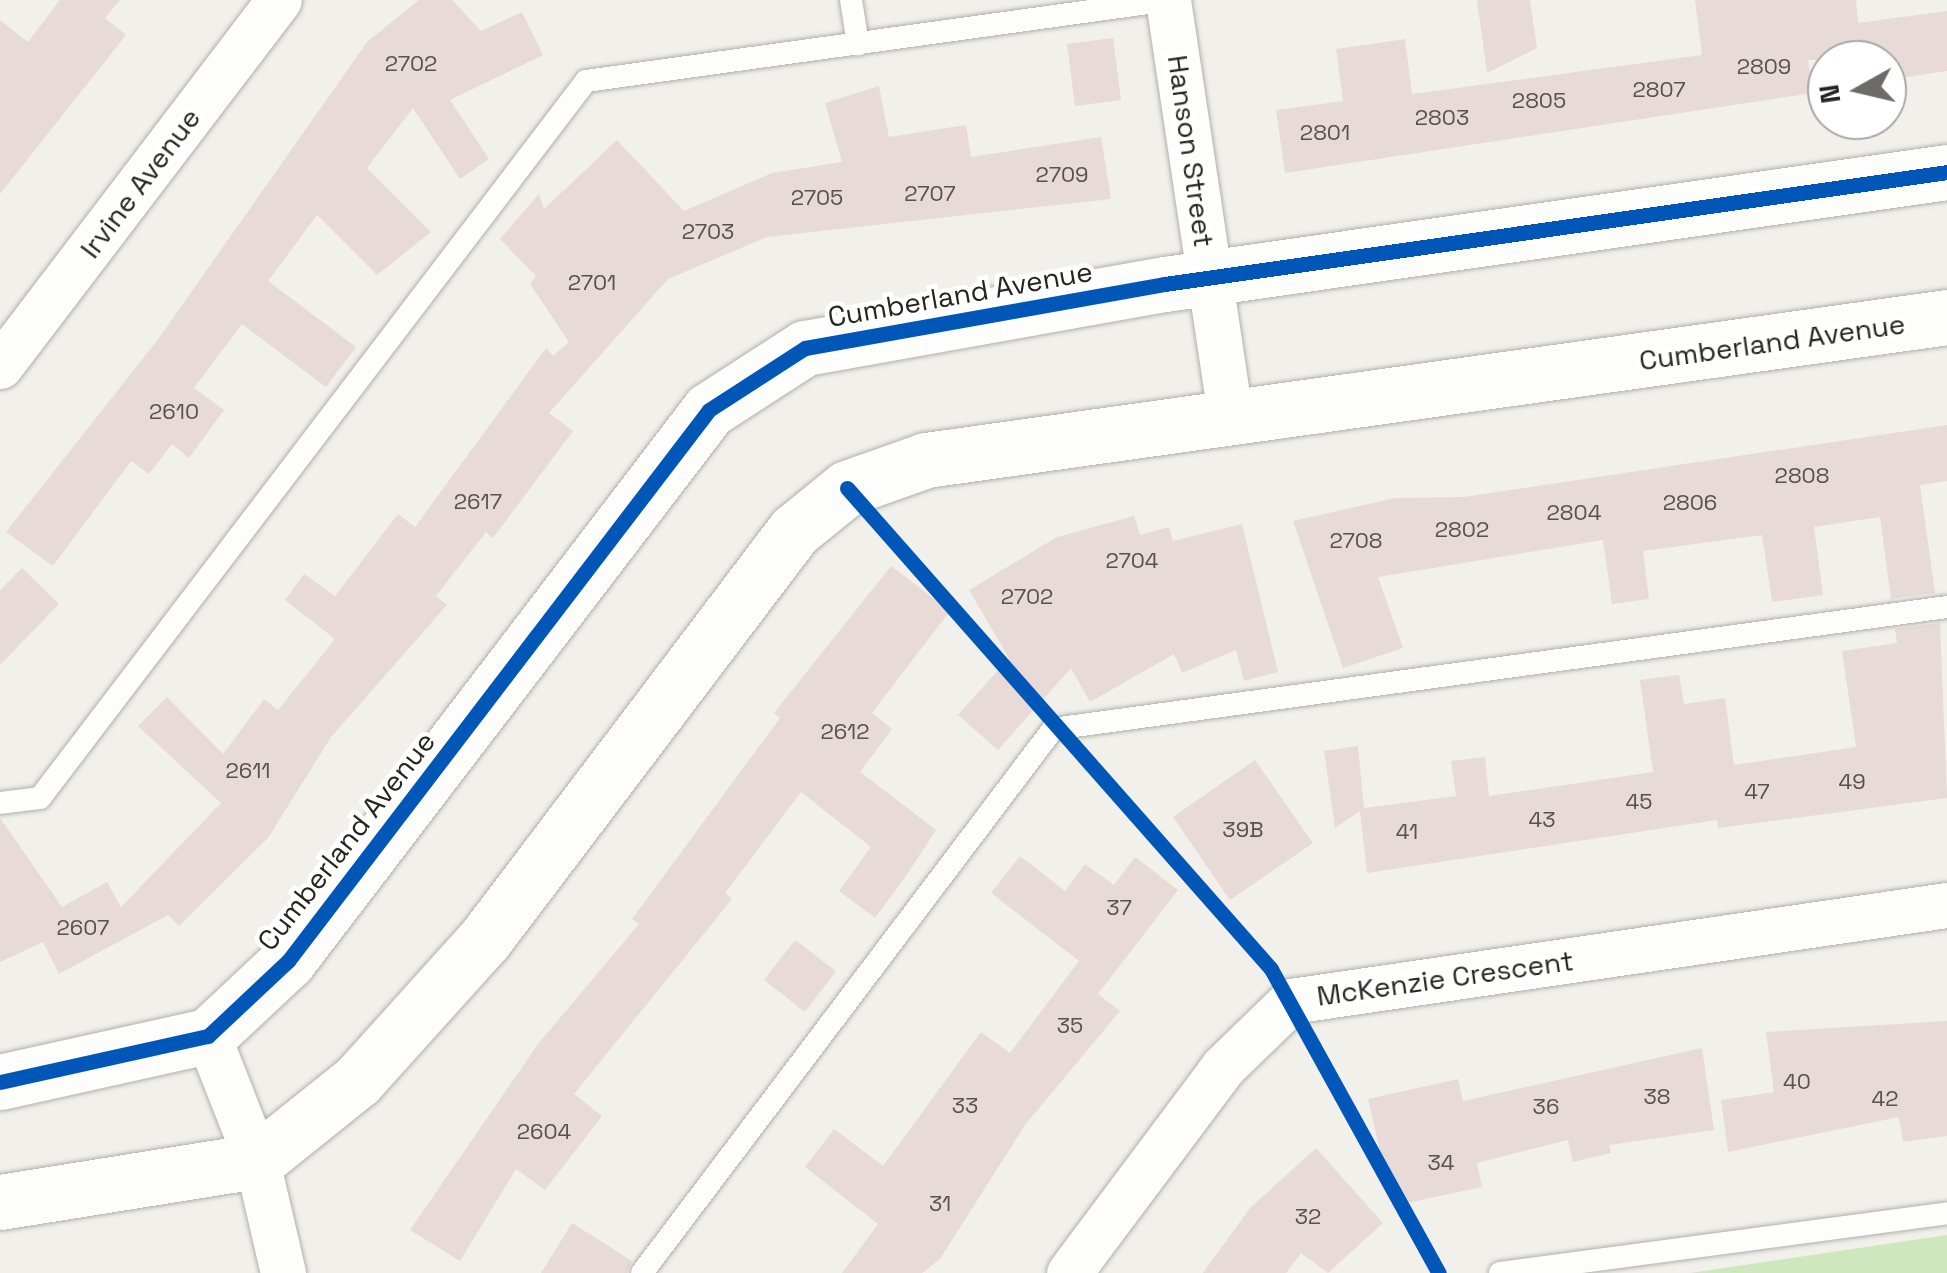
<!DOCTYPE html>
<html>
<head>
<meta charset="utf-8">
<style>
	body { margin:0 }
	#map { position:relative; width:1947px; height:1273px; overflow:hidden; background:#f2f0eb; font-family:"Space Grotesk",sans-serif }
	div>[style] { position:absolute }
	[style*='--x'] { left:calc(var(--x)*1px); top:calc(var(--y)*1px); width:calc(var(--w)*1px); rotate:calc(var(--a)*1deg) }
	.green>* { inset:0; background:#cee7bf }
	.building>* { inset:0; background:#e7dad7 }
	.roads { filter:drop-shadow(0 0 2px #b1afab) drop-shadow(0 0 2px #b1afab) }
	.service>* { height:22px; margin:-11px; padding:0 11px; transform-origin:11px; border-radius:11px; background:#fdfdfc }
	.minor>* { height:45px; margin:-22.5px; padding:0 22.5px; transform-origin:22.5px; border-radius:22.5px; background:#fdfdfc }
	.tertiary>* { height:55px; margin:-27.5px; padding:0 27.5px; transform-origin:27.5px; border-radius:27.5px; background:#fdfdfc }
	.cycleway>* { height:15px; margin:-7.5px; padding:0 7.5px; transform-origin:7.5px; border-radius:7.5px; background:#0057b8 }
	span { translate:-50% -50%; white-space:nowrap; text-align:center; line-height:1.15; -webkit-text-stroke:9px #fff; paint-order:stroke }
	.number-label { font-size:22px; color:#56524f }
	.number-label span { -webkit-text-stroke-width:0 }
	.street-label { font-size:28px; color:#252420 }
	.north { position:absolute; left:1807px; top:40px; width:100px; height:100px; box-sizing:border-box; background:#fff; border:2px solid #a8a7a6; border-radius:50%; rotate:262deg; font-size:28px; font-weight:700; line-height:40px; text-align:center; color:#252420 }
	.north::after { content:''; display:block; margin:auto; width:35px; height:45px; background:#6d6b67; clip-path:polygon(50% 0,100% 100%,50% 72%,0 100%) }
</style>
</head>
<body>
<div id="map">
	<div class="green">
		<div style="clip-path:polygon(1947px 1235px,1947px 1273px,1690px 1273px)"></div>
	</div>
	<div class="building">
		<div style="clip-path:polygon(60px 0,120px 0,105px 18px,126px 35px,0 194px,0 20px,28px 42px)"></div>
		<div style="clip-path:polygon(419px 0,452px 0,481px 31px,522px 12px,543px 55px,450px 100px,489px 159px,460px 179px,413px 108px,367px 168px,431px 232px,377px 275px,317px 215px,268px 281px,356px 347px,326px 387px,242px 324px,194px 388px,224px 410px,189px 458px,172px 444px,149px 474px,131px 461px,53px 566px,6px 532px,159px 338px,367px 42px)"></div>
		<div style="clip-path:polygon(1477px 0,1530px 0,1537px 48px,1487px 73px)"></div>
		<div style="clip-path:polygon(1695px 0,1856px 0,1858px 23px,1947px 11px,1947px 71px,1887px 80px,1887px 60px,1808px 60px,1813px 93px,1285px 173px,1276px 110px,1343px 101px,1336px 49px,1405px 39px,1412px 94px,1702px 55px)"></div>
		<div style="clip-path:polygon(1113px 38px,1121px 100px,1075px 106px,1067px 44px)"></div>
		<div style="clip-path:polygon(879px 86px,889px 137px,966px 125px,971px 157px,1101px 137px,1111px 199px,767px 237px,668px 279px,549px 413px,573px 431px,493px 538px,486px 532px,436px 596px,447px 605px,331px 737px,268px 838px,179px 926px,168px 915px,59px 974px,43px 942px,0 962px,0 818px,62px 907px,107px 882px,121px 907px,221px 803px,138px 726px,167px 697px,223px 754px,264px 699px,278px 710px,335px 639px,285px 600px,304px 574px,335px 596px,398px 514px,415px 527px,546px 348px,553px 356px,569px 342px,530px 284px,536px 276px,500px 239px,539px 194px,544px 209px,617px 140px,684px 211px,772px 173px,842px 162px,825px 103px)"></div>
		<div style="clip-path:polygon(1947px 425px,1947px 481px,1920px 485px,1935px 593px,1891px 599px,1880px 517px,1814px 527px,1823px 595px,1772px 602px,1762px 535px,1643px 551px,1649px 599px,1612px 604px,1603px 540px,1378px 577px,1403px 648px,1343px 668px,1293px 521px,1395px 498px,1463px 497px)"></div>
		<div style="clip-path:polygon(1134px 516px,1140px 535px,1169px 527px,1173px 541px,1242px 524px,1278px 672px,1244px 681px,1236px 650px,1182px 673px,1174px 654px,1090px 702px,1071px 668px,998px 750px,958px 715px,1009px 658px,969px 590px,1057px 537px)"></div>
		<div style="clip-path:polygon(891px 566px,950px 611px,872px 713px,892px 729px,860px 772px,936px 830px,906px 876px,875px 918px,839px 891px,871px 847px,801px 792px,725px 893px,732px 899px,574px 1094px,602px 1116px,545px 1190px,516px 1169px,460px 1261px,410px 1230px,538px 1044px,639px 924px,632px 919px,780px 718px,774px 713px)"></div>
		<div style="clip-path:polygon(22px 568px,59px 604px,0 665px,0 590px)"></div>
		<div style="clip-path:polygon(1940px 623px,1947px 798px,1718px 828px,1717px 820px,1367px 873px,1360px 811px,1335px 828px,1324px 751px,1358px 746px,1364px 808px,1456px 796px,1451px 761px,1485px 757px,1489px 796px,1653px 772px,1640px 680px,1679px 675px,1684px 704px,1725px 698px,1734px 765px,1856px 747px,1842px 651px,1897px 643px,1895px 629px)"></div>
		<div style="clip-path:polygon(1255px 760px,1313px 843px,1230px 900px,1173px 817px)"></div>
		<div style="clip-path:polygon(1020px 856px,1065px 891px,1085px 864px,1114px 885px,1135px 857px,1178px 890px,1098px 994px,1120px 1011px,1025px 1125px,940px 1259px,922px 1273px,842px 1273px,878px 1224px,805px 1167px,834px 1129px,883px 1166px,981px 1032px,1010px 1053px,1079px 961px,991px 893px)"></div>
		<div style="clip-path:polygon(795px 940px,836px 971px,805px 1012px,764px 980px)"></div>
		<div style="clip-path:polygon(1947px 1021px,1947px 1136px,1903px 1142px,1899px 1117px,1728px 1152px,1721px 1100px,1774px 1092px,1766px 1032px)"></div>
		<div style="clip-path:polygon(1702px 1048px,1714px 1130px,1609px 1145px,1611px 1153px,1573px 1162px,1568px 1140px,1477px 1163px,1482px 1187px,1393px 1206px,1368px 1099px,1458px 1079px,1463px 1101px)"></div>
		<div style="clip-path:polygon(1316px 1148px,1383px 1223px,1328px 1273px,1301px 1253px,1286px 1273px,1203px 1273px,1250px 1208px)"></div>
		<div style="clip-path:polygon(572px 1223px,632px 1261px,627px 1273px,541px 1273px)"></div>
	</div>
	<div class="roads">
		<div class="service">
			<div style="--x:851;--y:0;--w:45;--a:81"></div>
			<div style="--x:0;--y:803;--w:40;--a:-7.1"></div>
			<div style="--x:40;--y:798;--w:901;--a:-52.71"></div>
			<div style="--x:586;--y:81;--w:590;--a:-7.9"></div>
			<div style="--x:642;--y:1273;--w:682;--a:-52.93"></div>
			<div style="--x:1053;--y:729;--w:902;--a:-7.77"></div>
			<div style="--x:1500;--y:1273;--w:451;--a:-7.6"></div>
		</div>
		<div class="minor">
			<div style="--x:1168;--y:0;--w:426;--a:81.5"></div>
			<div style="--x:0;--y:366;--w:460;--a:-52.7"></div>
			<div style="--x:208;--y:1036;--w:134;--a:68.6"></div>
			<div style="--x:257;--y:1161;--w:115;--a:76.9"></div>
			<div style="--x:1069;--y:1273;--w:257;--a:-53.2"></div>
			<div style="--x:1223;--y:1067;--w:95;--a:-44.1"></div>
			<div style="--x:1291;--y:1001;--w:663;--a:-8.33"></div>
		</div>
		<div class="tertiary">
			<div style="--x:0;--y:1082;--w:213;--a:-12.5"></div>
			<div style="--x:208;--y:1036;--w:110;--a:-43.2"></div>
			<div style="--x:288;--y:961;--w:693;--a:-52.62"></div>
			<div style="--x:709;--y:410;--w:114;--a:-32.9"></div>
			<div style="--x:805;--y:348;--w:366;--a:-10.1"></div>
			<div style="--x:1165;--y:284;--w:790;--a:-8.15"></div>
			<div style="--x:0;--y:1202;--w:260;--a:-9.1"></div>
			<div style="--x:257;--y:1161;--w:129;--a:-38.7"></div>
			<div style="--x:358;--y:1080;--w:190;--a:-48"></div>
			<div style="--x:485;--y:939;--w:512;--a:-52.86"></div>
			<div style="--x:794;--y:531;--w:68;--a:-39.1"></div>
			<div style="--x:847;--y:488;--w:84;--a:-19.5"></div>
			<div style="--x:926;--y:460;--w:1031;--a:-7.97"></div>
		</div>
	</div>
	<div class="cycleway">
		<div style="--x:847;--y:488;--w:641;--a:48.6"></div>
		<div style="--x:1271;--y:969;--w:347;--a:61.1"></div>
		<div style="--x:0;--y:1082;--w:213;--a:-12.5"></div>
		<div style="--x:208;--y:1036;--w:110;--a:-43.2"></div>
		<div style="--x:288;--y:961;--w:693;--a:-52.62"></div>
		<div style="--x:709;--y:410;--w:114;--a:-32.9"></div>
		<div style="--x:805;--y:348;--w:366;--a:-10.1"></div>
		<div style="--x:1165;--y:284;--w:790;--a:-8.15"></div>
	</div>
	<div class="number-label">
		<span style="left:411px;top:64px">2702</span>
		<span style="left:1764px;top:67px">2809</span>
		<span style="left:1659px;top:90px">2807</span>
		<span style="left:1539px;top:101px">2805</span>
		<span style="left:1442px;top:118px">2803</span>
		<span style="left:1325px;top:133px">2801</span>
		<span style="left:1062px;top:175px">2709</span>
		<span style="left:930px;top:194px">2707</span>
		<span style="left:817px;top:198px">2705</span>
		<span style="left:708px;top:232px">2703</span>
		<span style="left:592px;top:283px">2701</span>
		<span style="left:174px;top:412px">2610</span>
		<span style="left:1802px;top:476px">2808</span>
		<span style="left:478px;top:502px">2617</span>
		<span style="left:1690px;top:503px">2806</span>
		<span style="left:1574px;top:513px">2804</span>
		<span style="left:1462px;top:530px">2802</span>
		<span style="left:1356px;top:541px">2708</span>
		<span style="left:1132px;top:561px">2704</span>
		<span style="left:1027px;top:597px">2702</span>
		<span style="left:845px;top:732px">2612</span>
		<span style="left:248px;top:771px">2611</span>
		<span style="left:1852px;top:782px">49</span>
		<span style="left:1757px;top:792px">47</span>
		<span style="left:1639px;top:802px">45</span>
		<span style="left:1542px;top:820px">43</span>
		<span style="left:1243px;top:830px">39B</span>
		<span style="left:1407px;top:832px">41</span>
		<span style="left:1119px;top:908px">37</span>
		<span style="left:83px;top:928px">2607</span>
		<span style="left:1070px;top:1026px">35</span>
		<span style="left:1797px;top:1082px">40</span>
		<span style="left:1657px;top:1097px">38</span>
		<span style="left:1885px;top:1099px">42</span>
		<span style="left:965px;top:1106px">33</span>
		<span style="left:1546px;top:1107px">36</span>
		<span style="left:544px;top:1132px">2604</span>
		<span style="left:1441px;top:1163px">34</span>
		<span style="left:940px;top:1204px">31</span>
		<span style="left:1308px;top:1217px">32</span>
	</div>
	<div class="street-label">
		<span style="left:1191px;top:151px;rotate:82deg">Hanson Street</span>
		<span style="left:140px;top:183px;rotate:-53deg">Irvine Avenue</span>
		<span style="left:960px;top:294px;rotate:-10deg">Cumberland Avenue</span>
		<span style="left:1772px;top:342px;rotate:-8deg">Cumberland Avenue</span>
		<span style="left:346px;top:841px;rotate:-52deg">Cumberland Avenue</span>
		<span style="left:1445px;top:978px;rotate:-8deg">McKenzie Crescent</span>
	</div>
	<div class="north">N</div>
</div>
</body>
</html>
